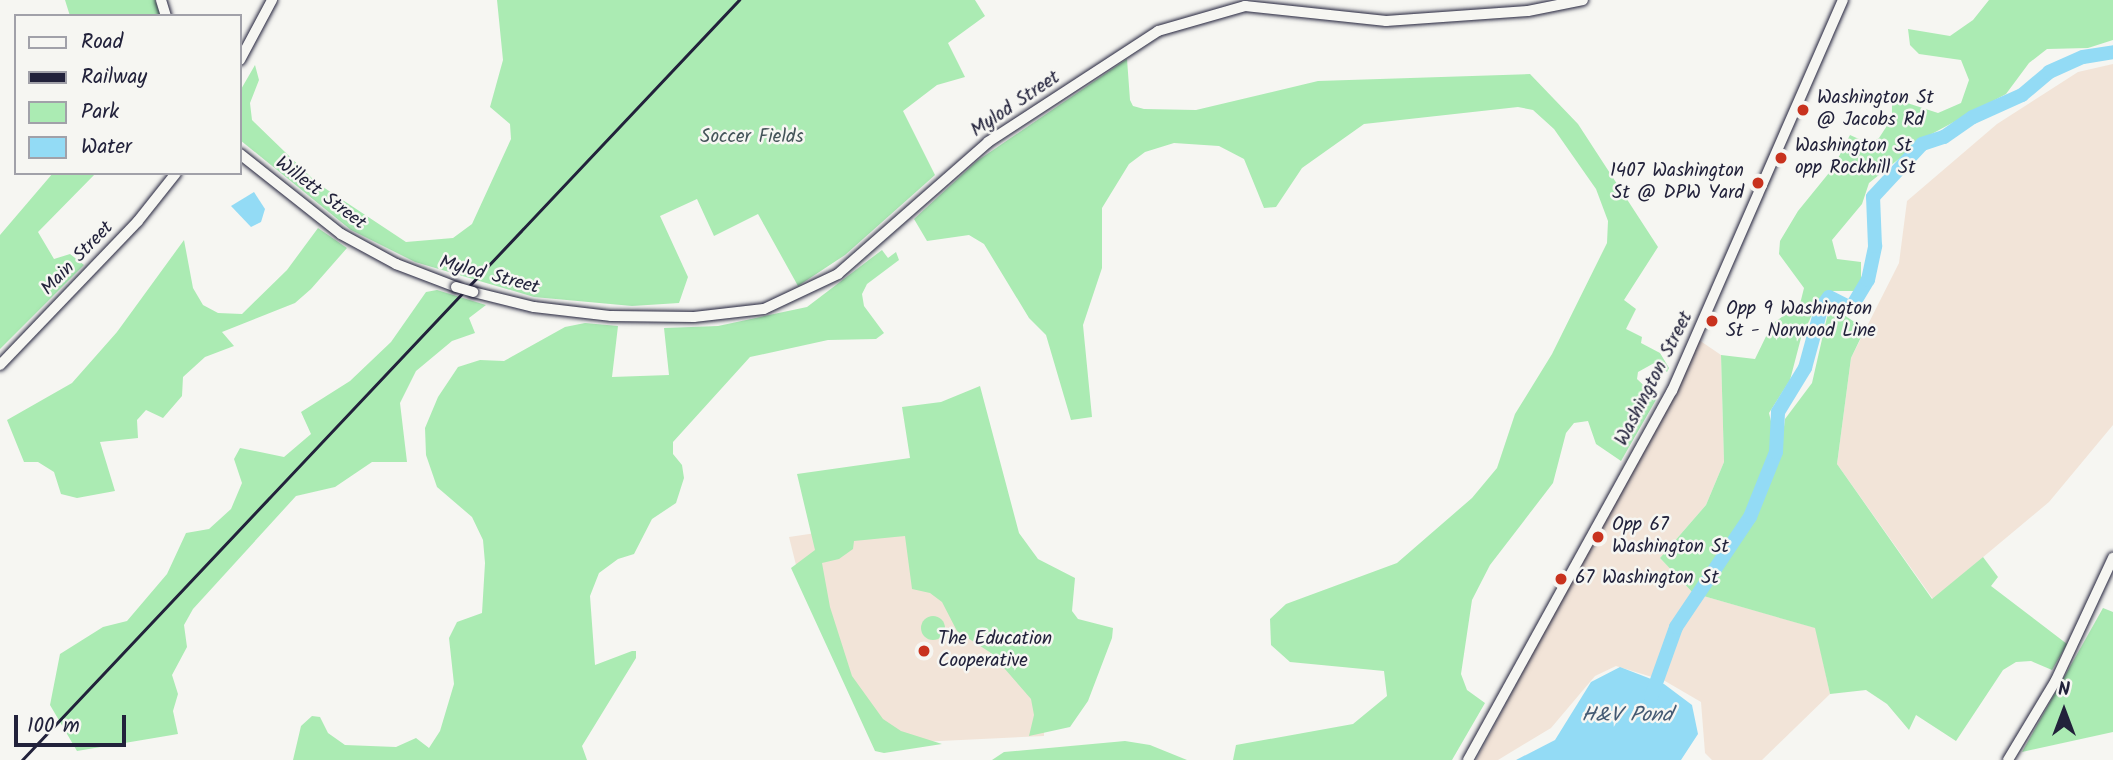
<!DOCTYPE html>
<html>
<head>
<meta charset="utf-8">
<style>
	body { margin:0 }
	#map { position:relative; width:2113px; height:760px; overflow:hidden; background:#f6f6f2; font-family:Kalam,sans-serif }
	div>[style] { position:absolute }
	[style*='--x'] { left:calc(var(--x)*1px); top:calc(var(--y)*1px); width:calc(var(--w)*1px); rotate:calc(var(--a)*1deg) }
	.built>* { inset:0; background:#f2e4d8 }
	.green>* { inset:0; background:#abebb3 }
	.round { border-radius:50% }
	.water>* { inset:0; background:#93dbf5 }
	.river>* { height:14px; margin:-7px; padding:0 7px; transform-origin:7px; border-radius:7px; background:#93dbf5 }
	.roads { filter:drop-shadow(0 0 2px #22223b) drop-shadow(0 0 2px #22223b) }
	.tertiary>* { height:10px; margin:-5px; padding:0 5px; transform-origin:5px; border-radius:5px; background:#f6f6f2 }
	.secondary>* { height:10px; margin:-5px; padding:0 5px; transform-origin:5px; border-radius:5px; background:#f6f6f2 }
	.rail>* { height:2.5px; margin:-1.25px; padding:0 1.25px; transform-origin:1.25px; border-radius:1.25px; background:#22223b }
	.bridges { filter:drop-shadow(0 0 2px #22223b) drop-shadow(0 0 2px #22223b) }
	.tertiary-bridge>* { height:10px; margin:-5px; padding:0 5px; transform-origin:5px; border-radius:5px; background:#f6f6f2 }
	.dots>* { width:19px; height:19px; translate:-50% -50%; box-sizing:border-box; border:4px solid #f6f6f2; border-radius:50% }
	span { translate:-50% -50%; white-space:nowrap; text-align:center; line-height:1.15; -webkit-text-stroke:5px #f6f6f2; paint-order:stroke }
	.poi-label { font-size:19px; color:#22223b }
	.left { translate:0 -50%; text-align:left }
	.right { translate:-100% -50%; text-align:right }
	.street-label { font-size:19px; color:#22223b }
	.park-label { font-size:19px; color:#445459 }
	.water-label { font-size:21px; color:#445a73; font-style:italic }
	.legend { position:absolute; left:14px; top:14px; width:228px; height:161px; box-sizing:border-box; background:#f6f6f2; border:2px solid #a1a1a9; margin:0; padding:9px 12px; list-style:none; font-size:21px; color:#22223b }
	.legend li { display:flex; align-items:center; gap:14px; height:35px }
	.legend b { width:35px; border:2px solid #a1a1a9 }
	.north { position:absolute; left:2029px; top:676px; width:70px; height:70px; -webkit-text-stroke:5px #f6f6f2; paint-order:stroke; rotate:0deg; font-size:19px; font-weight:700; line-height:28px; text-align:center; color:#22223b }
	.north::after { content:''; display:block; margin:auto; width:24px; height:32px; background:#22223b; clip-path:polygon(50% 0,100% 100%,50% 72%,0 100%) }
	.scale { position:absolute; left:14px; top:715px; width:112px; height:32px; box-sizing:border-box; border:4px solid #22223b; border-top:0; padding-left:9px; font-size:21px; line-height:24px; white-space:nowrap; color:#22223b; -webkit-text-stroke:5px #f6f6f2; paint-order:stroke }
</style>
</head>
<body>
<div id="map">
	<div class="built">
		<div style="clip-path:polygon(2113px 64px,2113px 425px,2049px 502px,1933px 599px,1837px 464px,1851px 358px,1899px 263px,1907px 201px,1997px 124px,2078px 72px)"></div>
		<div style="clip-path:polygon(1699px 340px,1721px 355px,1724px 462px,1706px 505px,1660px 558px,1693px 593px,1816px 628px,1830px 694px,1762px 760px,1712px 760px,1705px 753px,1701px 702px,1665px 681px,1616px 666px,1595px 676px,1551px 728px,1498px 760px,1476px 760px)"></div>
		<div style="clip-path:polygon(936px 515px,1044px 705px,1044px 736px,878px 744px,796px 565px,789px 537px)"></div>
	</div>
	<div class="green">
		<div style="clip-path:polygon(65px 0,155px 0,160px 16px,70px 16px)"></div>
		<div style="clip-path:polygon(497px 0,975px 0,985px 16px,948px 43px,965px 77px,937px 85px,903px 111px,935px 175px,845px 255px,798px 286px,758px 214px,714px 236px,697px 199px,660px 216px,688px 277px,679px 303px,632px 306px,534px 297px,415px 262px,351px 230px,240px 140px,240px 91px,255px 65px,259px 80px,250px 103px,252px 120px,317px 183px,406px 242px,453px 238px,472px 224px,511px 139px,510px 124px,490px 107px,503px 60px)"></div>
		<div style="clip-path:polygon(1989px 0,2113px 0,2113px 40px,2088px 48px,2047px 49px,2029px 63px,2006px 94px,1926px 137px,1869px 183px,1862px 204px,1832px 240px,1837px 259px,1861px 262px,1861px 286px,1854px 291px,1829px 291px,1819px 300px,1801px 338px,1790px 380px,1769px 413px,1780px 458px,1785px 419px,1812px 383px,1828px 313px,1838px 311px,1865px 329px,1851px 358px,1837px 464px,1932px 599px,1983px 557px,1998px 577px,1991px 586px,2067px 644px,2052px 670px,2031px 661px,2016px 662px,2003px 670px,1956px 741px,1916px 715px,1909px 730px,1887px 704px,1866px 690px,1830px 694px,1815px 628px,1693px 593px,1660px 558px,1706px 505px,1724px 462px,1721px 355px,1755px 359px,1772px 324px,1800px 304px,1804px 288px,1779px 254px,1780px 241px,1798px 211px,1833px 168px,1850px 135px,1870px 144px,1879px 138px,1892px 118px,1892px 103px,1898px 100px,1938px 113px,1961px 103px,1969px 80px,1961px 60px,1919px 54px,1910px 45px,1908px 29px,1950px 36px,1973px 20px)"></div>
		<div style="clip-path:polygon(1127px 59px,1130px 100px,1133px 106px,1144px 109px,1196px 110px,1318px 81px,1530px 74px,1578px 124px,1658px 247px,1624px 300px,1636px 309px,1626px 329px,1642px 337px,1641px 343px,1660px 353px,1669px 368px,1667px 372px,1656px 362px,1638px 372px,1637px 379px,1657px 398px,1621px 461px,1596px 444px,1588px 421px,1574px 423px,1566px 433px,1553px 483px,1490px 565px,1472px 600px,1461px 674px,1467px 690px,1485px 703px,1452px 760px,1233px 760px,1236px 745px,1353px 724px,1387px 696px,1384px 671px,1290px 662px,1271px 645px,1270px 619px,1286px 604px,1397px 563px,1472px 498px,1497px 468px,1515px 414px,1552px 354px,1607px 243px,1608px 221px,1596px 189px,1554px 129px,1533px 110px,1518px 107px,1364px 124px,1302px 168px,1276px 207px,1264px 208px,1244px 159px,1219px 146px,1174px 143px,1145px 152px,1129px 164px,1102px 208px,1102px 268px,1083px 325px,1092px 417px,1071px 420px,1046px 335px,1029px 318px,984px 244px,969px 235px,927px 241px,914px 219px,977px 161px)"></div>
		<div style="clip-path:polygon(53px 173px,96px 173px,38px 232px,54px 259px,70px 254px,84px 265px,0 349px,0 235px)"></div>
		<div style="clip-path:polygon(318px 228px,347px 248px,311px 289px,295px 303px,222px 332px,234px 346px,205px 357px,183px 377px,182px 396px,163px 418px,146px 410px,137px 420px,138px 438px,100px 442px,115px 491px,77px 498px,61px 494px,54px 472px,38px 462px,24px 462px,7px 420px,72px 383px,117px 332px,184px 240px,193px 288px,203px 305px,218px 313px,242px 314px,287px 270px)"></div>
		<div style="clip-path:polygon(882px 250px,888px 258px,896px 252px,899px 260px,867px 284px,862px 294px,864px 306px,884px 333px,876px 339px,828px 340px,750px 357px,673px 442px,673px 454px,682px 465px,684px 478px,676px 503px,652px 519px,634px 554px,618px 559px,599px 573px,590px 596px,595px 665px,632px 651px,636px 651px,636px 658px,582px 746px,587px 760px,293px 760px,301px 726px,312px 716px,320px 717px,328px 733px,345px 745px,396px 747px,416px 738px,429px 748px,440px 731px,454px 684px,449px 638px,457px 622px,482px 613px,485px 563px,483px 540px,472px 517px,437px 487px,426px 455px,425px 428px,438px 397px,458px 367px,480px 360px,504px 361px,565px 327px,585px 323px,618px 326px,612px 377px,669px 375px,664px 328px,718px 326px,807px 307px)"></div>
		<div style="clip-path:polygon(437px 290px,486px 305px,469px 318px,475px 333px,452px 341px,416px 371px,400px 403px,407px 462px,372px 462px,335px 487px,296px 496px,193px 609px,184px 625px,187px 647px,172px 675px,178px 694px,173px 711px,178px 734px,77px 751px,50px 705px,60px 654px,103px 627px,127px 621px,167px 574px,186px 533px,209px 529px,231px 509px,242px 483px,234px 459px,240px 448px,284px 457px,311px 434px,301px 412px,350px 381px,391px 342px,426px 292px)"></div>
		<div style="clip-path:polygon(980px 386px,1019px 533px,1038px 559px,1075px 578px,1072px 611px,1078px 619px,1113px 628px,1112px 638px,1088px 701px,1070px 727px,1029px 736px,1034px 715px,1031px 699px,991px 653px,957px 631px,942px 602px,930px 593px,912px 589px,905px 536px,854px 541px,853px 549px,839px 559px,822px 563px,830px 607px,852px 676px,883px 719px,901px 731px,942px 744px,884px 753px,875px 751px,791px 568px,815px 550px,797px 474px,910px 458px,902px 407px,941px 402px)"></div>
		<div style="clip-path:polygon(2103px 608px,2113px 612px,2113px 732px,2022px 752px)"></div>
		<div class="round" style="left:921px;top:616px;width:24px;height:24px"></div>
		<div style="clip-path:polygon(1125px 741px,1150px 745px,1187px 760px,992px 760px,1004px 752px)"></div>
	</div>
	<div class="water">
		<div style="clip-path:polygon(254px 192px,265px 209px,261px 222px,251px 227px,231px 206px)"></div>
		<div style="clip-path:polygon(1620px 667px,1664px 684px,1692px 705px,1698px 734px,1681px 760px,1516px 760px,1555px 740px,1591px 682px)"></div>
	</div>
	<div class="river">
		<div style="--x:1651;--y:697;--w:74;--a:-70.3"></div>
		<div style="--x:1676;--y:627;--w:133;--a:-56.1"></div>
		<div style="--x:1750;--y:517;--w:70;--a:-68.2"></div>
		<div style="--x:1776;--y:452;--w:40;--a:-87.1"></div>
		<div style="--x:1778;--y:412;--w:52;--a:-58.5"></div>
		<div style="--x:1805;--y:368;--w:64;--a:-74.7"></div>
		<div style="--x:1822;--y:306;--w:11;--a:-52"></div>
		<div style="--x:1829;--y:297;--w:25;--a:27"></div>
		<div style="--x:1851;--y:308;--w:33;--a:-59"></div>
		<div style="--x:1868;--y:280;--w:35;--a:-78"></div>
		<div style="--x:1875;--y:246;--w:49;--a:-92.3"></div>
		<div style="--x:1873;--y:197;--w:72;--a:-47.2"></div>
		<div style="--x:1922;--y:144;--w:23;--a:-18"></div>
		<div style="--x:1944;--y:137;--w:35;--a:-35"></div>
		<div style="--x:1973;--y:117;--w:54;--a:-24.2"></div>
		<div style="--x:2022;--y:95;--w:35;--a:-40"></div>
		<div style="--x:2049;--y:72;--w:37;--a:-24"></div>
		<div style="--x:2083;--y:57;--w:30;--a:-9"></div>
	</div>
	<div class="roads">
		<div class="tertiary">
			<div style="--x:240;--y:154;--w:129;--a:38.4"></div>
			<div style="--x:341;--y:234;--w:63;--a:28.6"></div>
			<div style="--x:396;--y:264;--w:64;--a:21"></div>
			<div style="--x:473;--y:292;--w:63;--a:13.8"></div>
			<div style="--x:534;--y:307;--w:78;--a:6.7"></div>
			<div style="--x:611;--y:316;--w:83;--a:0.7"></div>
			<div style="--x:694;--y:317;--w:70;--a:-6.5"></div>
			<div style="--x:764;--y:309;--w:82;--a:-25.3"></div>
			<div style="--x:838;--y:274;--w:200;--a:-41.3"></div>
			<div style="--x:988;--y:142;--w:203;--a:-33.1"></div>
			<div style="--x:1158;--y:31;--w:91;--a:-16"></div>
			<div style="--x:1245;--y:6;--w:142;--a:6.1"></div>
			<div style="--x:1386;--y:21;--w:142;--a:-4"></div>
			<div style="--x:1528;--y:11;--w:56;--a:-11.3"></div>
			<div style="--x:2008;--y:760;--w:93;--a:-59"></div>
			<div style="--x:2056;--y:680;--w:135;--a:-65"></div>
		</div>
		<div class="secondary">
			<div style="--x:161;--y:0;--w:17;--a:73"></div>
			<div style="--x:240;--y:60;--w:68;--a:-61.9"></div>
			<div style="--x:0;--y:365;--w:199;--a:-46.2"></div>
			<div style="--x:138;--y:221;--w:61;--a:-51.6"></div>
			<div style="--x:1468;--y:760;--w:422;--a:-61.1"></div>
			<div style="--x:1672;--y:391;--w:427;--a:-66.4"></div>
		</div>
	</div>
	<div class="rail">
		<div style="--x:22;--y:760;--w:1045;--a:-46.67"></div>
	</div>
	<div class="bridges">
		<div class="tertiary-bridge">
			<div style="--x:456;--y:287;--w:18;--a:16"></div>
		</div>
	</div>
	<div class="dots">
		<div style="left:1803px;top:110px;background:#c8321e"></div>
		<div style="left:1781px;top:158px;background:#c8321e"></div>
		<div style="left:1758px;top:183px;background:#c8321e"></div>
		<div style="left:1712px;top:321px;background:#c8321e"></div>
		<div style="left:1598px;top:537px;background:#c8321e"></div>
		<div style="left:1561px;top:579px;background:#c8321e"></div>
		<div style="left:924px;top:651px;background:#c8321e"></div>
	</div>
	<div class="poi-label">
		<span class="left" style="left:1817px;top:110px">Washington St<br>@ Jacobs Rd</span>
		<span class="left" style="left:1795px;top:158px">Washington St<br>opp Rockhill St</span>
		<span class="right" style="left:1744px;top:183px">1407 Washington<br>St @ DPW Yard</span>
		<span class="left" style="left:1726px;top:321px">Opp 9 Washington<br>St - Norwood Line</span>
		<span class="left" style="left:1612px;top:537px">Opp 67<br>Washington St</span>
		<span class="left" style="left:1575px;top:579px">67 Washington St</span>
		<span class="left" style="left:938px;top:651px">The Education<br>Cooperative</span>
	</div>
	<div class="street-label">
		<span style="left:1016px;top:105px;rotate:-34deg">Mylod Street</span>
		<span style="left:320px;top:194px;rotate:37deg">Willett Street</span>
		<span style="left:78px;top:259px;rotate:-46deg">Main Street</span>
		<span style="left:489px;top:276px;rotate:15deg">Mylod Street</span>
		<span style="left:1655px;top:379px;rotate:-63deg">Washington Street</span>
	</div>
	<div class="park-label">
		<span style="left:752px;top:138px">Soccer Fields</span>
	</div>
	<div class="water-label">
		<span style="left:1627px;top:716px">H&amp;V Pond</span>
	</div>
	<ul class="legend">
	<li><b style="height:9px;background:#f6f6f2"></b>Road</li>
	<li><b style="height:9px;background:#22223b"></b>Railway</li>
	<li><b style="height:19px;background:#abebb3"></b>Park</li>
	<li><b style="height:19px;background:#93dbf5"></b>Water</li>
	</ul>
	<div class="north">N</div>
	<div class="scale">100 m</div>
</div>
</body>
</html>
